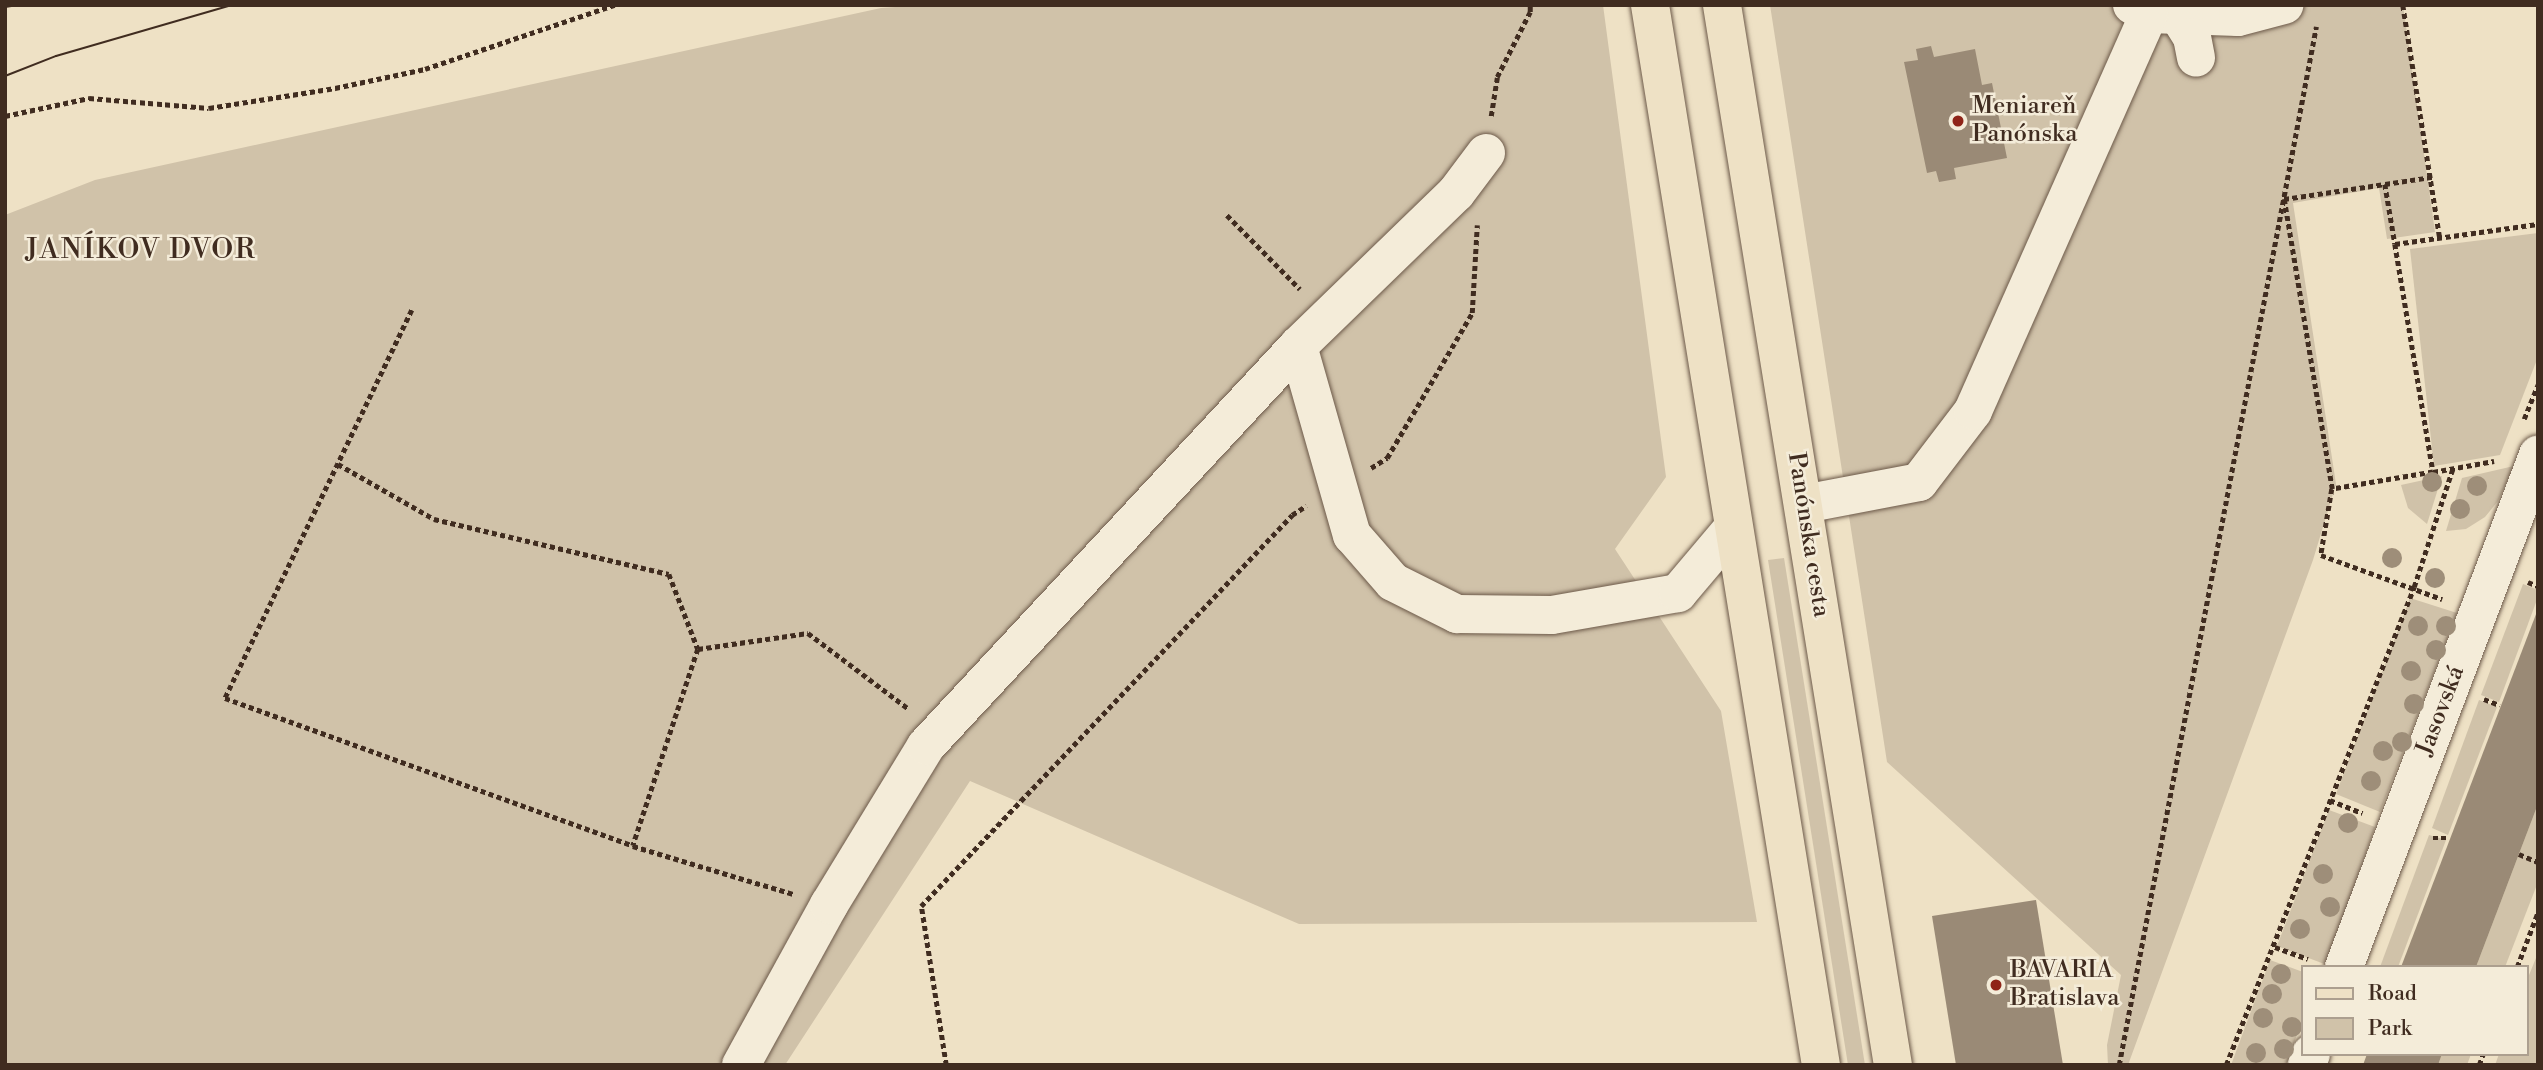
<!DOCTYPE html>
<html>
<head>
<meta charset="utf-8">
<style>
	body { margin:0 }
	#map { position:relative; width:2543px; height:1070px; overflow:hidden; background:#eee1c5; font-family:"Libre Bodoni",serif }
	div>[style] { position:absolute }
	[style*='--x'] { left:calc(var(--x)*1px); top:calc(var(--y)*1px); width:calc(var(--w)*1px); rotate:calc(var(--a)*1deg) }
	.green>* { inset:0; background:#d0c2a9 }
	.building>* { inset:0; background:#9a8a76 }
	.path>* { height:4.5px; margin-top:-2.25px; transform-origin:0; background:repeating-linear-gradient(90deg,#402c20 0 5px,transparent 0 8.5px) }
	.roads { filter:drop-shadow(0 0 2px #6c5949) drop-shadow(0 0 2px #6c5949) }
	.minor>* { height:38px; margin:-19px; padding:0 19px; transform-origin:19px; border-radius:19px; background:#f4ecd9 }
	.major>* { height:38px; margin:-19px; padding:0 19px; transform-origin:19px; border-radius:19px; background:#eee1c5 }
	.tram>* { height:2px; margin:-1px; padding:0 1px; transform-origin:1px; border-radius:1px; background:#402c20 }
	.trees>* { width:20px; height:20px; margin:-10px; border-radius:50%; background:#9e8e79 }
	.dots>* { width:19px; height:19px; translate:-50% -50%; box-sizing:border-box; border:4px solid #f4ecd9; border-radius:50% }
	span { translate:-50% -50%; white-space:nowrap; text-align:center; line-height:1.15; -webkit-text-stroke:5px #f4ecd9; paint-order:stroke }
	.poi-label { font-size:24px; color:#402c20 }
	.left { translate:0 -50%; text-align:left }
	.street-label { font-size:24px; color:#402c20 }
	.quarter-label { font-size:28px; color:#402c20; letter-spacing:2px }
	.frame { position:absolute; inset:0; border:7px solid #402c20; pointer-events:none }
	.legend { position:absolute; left:2301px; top:965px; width:228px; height:91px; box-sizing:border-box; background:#f4ecd9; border:2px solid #ac9f8f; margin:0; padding:9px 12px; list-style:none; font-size:21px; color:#402c20 }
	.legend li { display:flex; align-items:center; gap:14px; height:35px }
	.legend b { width:35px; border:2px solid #ac9f8f }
</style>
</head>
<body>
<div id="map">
	<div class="green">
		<div style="clip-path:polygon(924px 5px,1603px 5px,1666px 477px,1615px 549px,1721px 711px,1757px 922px,1299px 924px,970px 781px,785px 1065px,5px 1065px,5px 215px,95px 180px,881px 8px)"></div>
		<div style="clip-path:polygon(1770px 5px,2403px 5px,2435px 232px,2387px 239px,2379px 188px,2293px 203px,2336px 484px,2313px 560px,2128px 1065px,2108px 1065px,2107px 1045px,2121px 975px,1887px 762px)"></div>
		<div style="clip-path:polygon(2538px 233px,2538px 357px,2500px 455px,2434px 466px,2410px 249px)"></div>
		<div style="clip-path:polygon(2514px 466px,2498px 501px,2485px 517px,2466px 529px,2446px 531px,2462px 478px)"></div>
		<div style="clip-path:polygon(2442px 476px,2427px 524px,2408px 508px,2401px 485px)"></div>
		<div style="clip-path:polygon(1784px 558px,1865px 1065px,1848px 1065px,1768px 560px)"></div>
		<div style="clip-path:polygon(2523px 584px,2538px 590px,2538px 597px,2499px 702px,2481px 695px)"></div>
		<div style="clip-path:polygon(2410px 598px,2457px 613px,2380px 812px,2336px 794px)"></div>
		<div style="clip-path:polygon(2479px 700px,2497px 707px,2448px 835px,2432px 828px)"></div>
		<div style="clip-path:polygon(2538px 804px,2538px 882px,2505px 967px,2476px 967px)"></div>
		<div style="clip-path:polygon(2329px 810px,2375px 827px,2327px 965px,2277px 946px)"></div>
		<div style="clip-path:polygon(2429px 835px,2446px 840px,2398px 967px,2380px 967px)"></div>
		<div style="clip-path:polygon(2538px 953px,2538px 1065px,2495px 1065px,2499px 1054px,2527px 1054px,2527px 980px)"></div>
		<div style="clip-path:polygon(2270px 960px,2303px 972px,2303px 1018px,2286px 1065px,2231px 1065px)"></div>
		<div style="clip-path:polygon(2442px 1054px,2471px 1054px,2467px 1065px,2438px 1065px)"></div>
	</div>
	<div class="building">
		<div style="clip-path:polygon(1931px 46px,1934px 57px,1975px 49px,1982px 85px,1992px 83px,2007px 158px,1954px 168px,1956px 179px,1939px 182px,1936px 171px,1927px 173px,1904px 62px,1918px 60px,1916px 49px)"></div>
		<div style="clip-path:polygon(2538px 609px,2538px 804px,2476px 967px,2401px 967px)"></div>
		<div style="clip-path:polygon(2036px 900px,2063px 1065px,1956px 1065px,1932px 916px)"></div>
		<div style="clip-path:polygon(2367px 1054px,2442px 1054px,2438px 1065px,2363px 1065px)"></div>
	</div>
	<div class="path">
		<div style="--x:2403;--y:5;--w:236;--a:81"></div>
		<div style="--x:5;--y:116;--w:86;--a:-12.1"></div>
		<div style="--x:89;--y:98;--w:120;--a:4.8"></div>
		<div style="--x:209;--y:108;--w:128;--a:-9"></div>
		<div style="--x:335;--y:88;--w:92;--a:-11.9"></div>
		<div style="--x:425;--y:69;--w:200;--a:-18.7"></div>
		<div style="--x:1491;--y:116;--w:39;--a:-81"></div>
		<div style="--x:1497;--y:77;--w:73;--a:-63.1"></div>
		<div style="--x:1530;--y:12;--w:7;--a:-90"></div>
		<div style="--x:2385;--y:184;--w:48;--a:-8.5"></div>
		<div style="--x:1227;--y:215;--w:104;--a:45.4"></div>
		<div style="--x:2395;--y:244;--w:231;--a:80.5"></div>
		<div style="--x:2433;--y:472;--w:62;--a:-10.2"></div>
		<div style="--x:412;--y:310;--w:431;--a:115.7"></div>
		<div style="--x:225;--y:698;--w:434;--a:19.9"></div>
		<div style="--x:633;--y:846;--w:167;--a:16.7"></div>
		<div style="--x:2524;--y:419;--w:38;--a:-68"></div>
		<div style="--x:338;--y:464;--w:111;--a:29.8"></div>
		<div style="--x:434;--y:519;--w:241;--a:13.2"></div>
		<div style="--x:669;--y:574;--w:80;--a:68.9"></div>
		<div style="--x:698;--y:649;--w:207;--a:108.3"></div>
		<div style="--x:1371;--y:468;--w:19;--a:-32"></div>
		<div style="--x:1387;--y:458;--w:168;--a:-59.6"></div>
		<div style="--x:1472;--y:313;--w:88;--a:-86.7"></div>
		<div style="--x:2433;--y:472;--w:102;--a:170.4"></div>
		<div style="--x:2332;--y:489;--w:294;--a:-99.4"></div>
		<div style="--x:2284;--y:199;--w:102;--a:-8.4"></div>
		<div style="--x:2385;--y:184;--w:61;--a:80.5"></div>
		<div style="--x:2395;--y:244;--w:144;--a:-8"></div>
		<div style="--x:2332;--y:489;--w:67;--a:99.5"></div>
		<div style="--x:2321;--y:555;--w:129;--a:20"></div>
		<div style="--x:2528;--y:582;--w:11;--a:22"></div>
		<div style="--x:698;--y:649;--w:111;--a:-8.3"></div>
		<div style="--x:808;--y:633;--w:126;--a:37"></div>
		<div style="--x:2484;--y:699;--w:17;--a:21"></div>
		<div style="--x:2330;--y:800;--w:35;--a:22"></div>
		<div style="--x:2433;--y:838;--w:17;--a:0"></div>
		<div style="--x:2519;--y:854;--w:21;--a:23"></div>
		<div style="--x:2275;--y:947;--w:35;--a:20"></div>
		<div style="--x:2517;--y:967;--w:59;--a:-69.1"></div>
		<div style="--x:946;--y:1065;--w:161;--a:-98.9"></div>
		<div style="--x:921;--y:906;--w:539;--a:-46.5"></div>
		<div style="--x:1292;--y:515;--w:17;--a:-33"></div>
		<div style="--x:2119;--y:1065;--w:1057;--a:-79.25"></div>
		<div style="--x:2226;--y:1065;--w:514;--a:-68.53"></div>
		<div style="--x:2414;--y:587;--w:125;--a:-71.9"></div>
		<div style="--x:2479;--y:1065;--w:12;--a:-70"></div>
	</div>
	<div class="roads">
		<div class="minor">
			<div style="--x:2132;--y:5;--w:19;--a:28"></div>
			<div style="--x:2149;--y:14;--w:89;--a:1.9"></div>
			<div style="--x:2238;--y:17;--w:48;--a:-14.6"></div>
			<div style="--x:2178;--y:15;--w:26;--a:58"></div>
			<div style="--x:2192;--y:37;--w:21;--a:79"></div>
			<div style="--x:1298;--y:346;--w:197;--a:74.1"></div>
			<div style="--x:1352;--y:535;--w:62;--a:48.9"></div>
			<div style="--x:1393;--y:582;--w:72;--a:26.6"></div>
			<div style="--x:1457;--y:614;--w:95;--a:0.6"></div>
			<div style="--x:1552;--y:615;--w:128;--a:-9.9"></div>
			<div style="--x:1678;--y:593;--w:85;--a:-49.8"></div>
			<div style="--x:1804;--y:504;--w:117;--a:-10.8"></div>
			<div style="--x:1919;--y:482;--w:89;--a:-52.7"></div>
			<div style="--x:1973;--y:411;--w:434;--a:-66.1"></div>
			<div style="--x:2344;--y:967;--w:548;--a:-69.25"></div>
			<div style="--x:741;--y:1065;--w:183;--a:-61.2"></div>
			<div style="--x:829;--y:905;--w:186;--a:-58.6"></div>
			<div style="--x:926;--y:746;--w:546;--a:-47.08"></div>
			<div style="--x:1298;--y:346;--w:220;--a:-44.1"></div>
			<div style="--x:1456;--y:193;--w:50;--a:-53.1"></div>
			<div style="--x:2307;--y:1065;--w:12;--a:-70"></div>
		</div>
		<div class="major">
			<div style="--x:1650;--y:5;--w:1074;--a:80.84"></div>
			<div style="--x:1722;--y:5;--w:1074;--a:80.84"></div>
		</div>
	</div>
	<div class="tram">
		<div style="--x:5;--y:7;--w:13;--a:-9"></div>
		<div style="--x:5;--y:76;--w:55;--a:-21.4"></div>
		<div style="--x:56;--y:56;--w:183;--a:-16.2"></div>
	</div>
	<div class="trees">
		<div style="left:2432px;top:482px"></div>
		<div style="left:2477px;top:486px"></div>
		<div style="left:2460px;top:509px"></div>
		<div style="left:2392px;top:558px"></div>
		<div style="left:2435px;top:578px"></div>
		<div style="left:2418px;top:626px"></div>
		<div style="left:2446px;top:626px"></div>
		<div style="left:2436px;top:650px"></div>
		<div style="left:2411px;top:671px"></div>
		<div style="left:2414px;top:704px"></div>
		<div style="left:2402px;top:742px"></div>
		<div style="left:2383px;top:751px"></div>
		<div style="left:2371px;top:781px"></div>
		<div style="left:2348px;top:823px"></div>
		<div style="left:2323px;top:874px"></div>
		<div style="left:2330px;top:907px"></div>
		<div style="left:2300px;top:929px"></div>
		<div style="left:2281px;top:974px"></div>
		<div style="left:2272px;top:994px"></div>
		<div style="left:2263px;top:1018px"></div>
		<div style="left:2292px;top:1027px"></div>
		<div style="left:2284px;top:1049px"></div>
		<div style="left:2256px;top:1053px"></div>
	</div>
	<div class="dots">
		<div style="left:1958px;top:121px;background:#8f2418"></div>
		<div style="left:1996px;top:985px;background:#8f2418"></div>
	</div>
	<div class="poi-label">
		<span class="left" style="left:1972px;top:121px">Meniareň<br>Panónska</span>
		<span class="left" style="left:2010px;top:985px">BAVARIA<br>Bratislava</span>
	</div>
	<div class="street-label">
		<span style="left:1808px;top:535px;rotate:81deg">Panónska cesta</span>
		<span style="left:2441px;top:711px;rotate:-69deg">Jasovská</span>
	</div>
	<div class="quarter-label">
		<span style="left:141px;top:250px">JANÍKOV DVOR</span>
	</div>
	<div class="frame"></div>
	<ul class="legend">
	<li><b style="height:9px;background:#eee1c5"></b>Road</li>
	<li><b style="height:19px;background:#d0c2a9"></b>Park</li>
	</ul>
</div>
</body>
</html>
